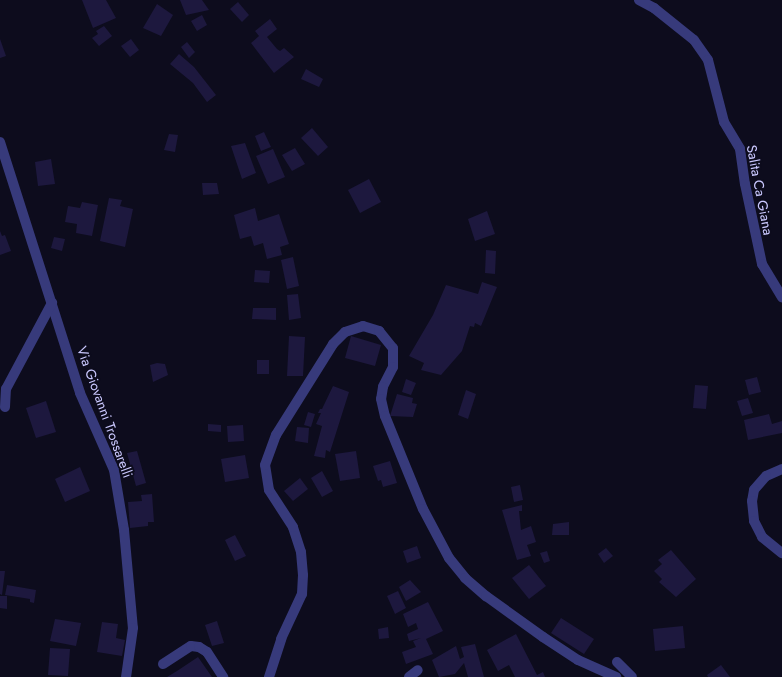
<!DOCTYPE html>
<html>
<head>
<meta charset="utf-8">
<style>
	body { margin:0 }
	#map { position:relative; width:782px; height:677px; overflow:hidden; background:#0d0c1d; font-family:Jost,sans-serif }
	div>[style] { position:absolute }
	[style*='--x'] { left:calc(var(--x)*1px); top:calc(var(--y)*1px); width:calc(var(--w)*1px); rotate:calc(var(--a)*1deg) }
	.building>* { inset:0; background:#1d183e }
	.minor>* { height:10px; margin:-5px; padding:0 5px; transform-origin:5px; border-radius:5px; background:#373a7b }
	span { translate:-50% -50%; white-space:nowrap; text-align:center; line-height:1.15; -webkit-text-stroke:3.5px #0d0c1d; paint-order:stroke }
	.street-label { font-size:14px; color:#cac8fe }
</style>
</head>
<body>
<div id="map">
	<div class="building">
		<div style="clip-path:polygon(82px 0,106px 0,116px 18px,93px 28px)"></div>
		<div style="clip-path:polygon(180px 0,202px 0,209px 10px,186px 15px)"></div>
		<div style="clip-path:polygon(238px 2px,249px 15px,242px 22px,230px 9px)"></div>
		<div style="clip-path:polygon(157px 4px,173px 15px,161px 36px,143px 28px)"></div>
		<div style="clip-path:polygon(202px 15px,207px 25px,197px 31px,191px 21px)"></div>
		<div style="clip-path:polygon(270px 19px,277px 29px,267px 37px,277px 49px,280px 51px,284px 48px,294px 57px,274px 73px,251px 43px,259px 36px,255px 31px)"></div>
		<div style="clip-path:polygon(104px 26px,112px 36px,99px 46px,92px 38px,98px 34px,96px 31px)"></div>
		<div style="clip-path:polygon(0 39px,6px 56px,0 58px)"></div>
		<div style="clip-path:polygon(131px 39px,139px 50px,130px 57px,121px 46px)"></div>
		<div style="clip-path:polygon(187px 42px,195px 52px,189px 58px,181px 47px)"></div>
		<div style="clip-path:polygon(179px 54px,194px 67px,216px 95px,207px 102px,193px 83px,170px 64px)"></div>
		<div style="clip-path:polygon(306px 69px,323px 79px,319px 87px,301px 79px)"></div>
		<div style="clip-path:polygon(312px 128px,328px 147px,318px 156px,301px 138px)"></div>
		<div style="clip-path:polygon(264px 132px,271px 147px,261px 151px,255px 136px)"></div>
		<div style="clip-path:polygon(169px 134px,178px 135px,175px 152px,164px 150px)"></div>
		<div style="clip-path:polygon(245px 143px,256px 173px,242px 179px,231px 146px)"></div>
		<div style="clip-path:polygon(295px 148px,305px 164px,292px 171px,282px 155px)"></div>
		<div style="clip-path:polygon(273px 149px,285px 177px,268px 184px,256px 156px)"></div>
		<div style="clip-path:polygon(51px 159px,55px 184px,38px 186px,35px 162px)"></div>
		<div style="clip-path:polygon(369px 179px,381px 202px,360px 213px,348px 190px)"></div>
		<div style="clip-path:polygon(202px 183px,217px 183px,219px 194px,203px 195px)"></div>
		<div style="clip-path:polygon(109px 198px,122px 200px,120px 206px,133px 209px,125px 247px,100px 241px)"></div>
		<div style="clip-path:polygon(82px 202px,98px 205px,92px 236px,76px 233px,77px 224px,65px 222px,68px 206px,80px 208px)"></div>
		<div style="clip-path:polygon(255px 208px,258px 221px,279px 214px,289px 244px,280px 247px,282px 255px,267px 259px,263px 243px,254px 246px,251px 236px,240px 239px,234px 215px)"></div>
		<div style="clip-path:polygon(487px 211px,495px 234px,475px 241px,468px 219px)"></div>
		<div style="clip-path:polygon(0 231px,2px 236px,5px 235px,11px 251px,0 255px)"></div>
		<div style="clip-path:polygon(54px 237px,65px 239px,62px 251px,51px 248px)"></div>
		<div style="clip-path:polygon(486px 250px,496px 251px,495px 274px,485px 273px)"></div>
		<div style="clip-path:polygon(293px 257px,299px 286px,287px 289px,281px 260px)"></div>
		<div style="clip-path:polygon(255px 270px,270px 271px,269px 283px,254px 282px)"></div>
		<div style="clip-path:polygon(482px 282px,497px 287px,481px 326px,475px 323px,474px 327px,470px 326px,462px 351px,441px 375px,421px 370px,424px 363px,409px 356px,433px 315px,446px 285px,478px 294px)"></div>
		<div style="clip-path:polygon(298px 294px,301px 318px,289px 320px,287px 295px)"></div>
		<div style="clip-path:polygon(253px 308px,276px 308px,276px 320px,252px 319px)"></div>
		<div style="clip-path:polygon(289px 336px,305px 337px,303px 376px,287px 376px)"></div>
		<div style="clip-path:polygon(351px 336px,381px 345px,375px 366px,345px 358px)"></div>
		<div style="clip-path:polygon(257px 360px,269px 360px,269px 374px,257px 374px)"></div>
		<div style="clip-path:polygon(157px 363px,165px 364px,168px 375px,153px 382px,150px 365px)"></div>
		<div style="clip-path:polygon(757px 377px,761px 392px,749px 395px,745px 380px)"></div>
		<div style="clip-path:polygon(406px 379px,416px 383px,411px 395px,402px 392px)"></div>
		<div style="clip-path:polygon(695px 385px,708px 386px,706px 409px,693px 408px)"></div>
		<div style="clip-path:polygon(333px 386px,349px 392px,330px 452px,326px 450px,325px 458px,314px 456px,322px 426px,316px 424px,321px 413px,318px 413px,320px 409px,322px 409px)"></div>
		<div style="clip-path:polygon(466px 390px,476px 394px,468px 419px,458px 415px)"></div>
		<div style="clip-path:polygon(397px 394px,413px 398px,412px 403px,417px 404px,413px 417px,390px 416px)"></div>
		<div style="clip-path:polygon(748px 398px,753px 413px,742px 416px,737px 401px)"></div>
		<div style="clip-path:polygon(46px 401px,56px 432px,36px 438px,26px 408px)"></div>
		<div style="clip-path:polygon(308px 412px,315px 414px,311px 427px,304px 425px)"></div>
		<div style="clip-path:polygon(769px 414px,772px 424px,782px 421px,782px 433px,748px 440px,744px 420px)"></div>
		<div style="clip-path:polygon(208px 424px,221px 425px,221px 432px,208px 431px)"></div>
		<div style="clip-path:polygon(243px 425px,244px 441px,228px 442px,227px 426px)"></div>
		<div style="clip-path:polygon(297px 427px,309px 428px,308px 443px,295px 441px)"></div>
		<div style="clip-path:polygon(137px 451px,146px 483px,136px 486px,127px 453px)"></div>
		<div style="clip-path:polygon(356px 451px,360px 478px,340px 481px,335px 454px)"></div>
		<div style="clip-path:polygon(245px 455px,249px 478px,225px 482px,221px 459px)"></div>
		<div style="clip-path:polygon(390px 461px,397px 483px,383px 487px,381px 480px,378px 481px,373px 466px)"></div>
		<div style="clip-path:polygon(80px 467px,90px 491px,65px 502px,55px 479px)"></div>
		<div style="clip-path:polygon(322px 471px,333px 491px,322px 497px,311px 478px)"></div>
		<div style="clip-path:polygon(300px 478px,308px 489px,293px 501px,284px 491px)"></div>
		<div style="clip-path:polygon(520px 485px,523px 500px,514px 502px,511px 487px)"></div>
		<div style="clip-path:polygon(152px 494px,154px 522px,148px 522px,148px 526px,130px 528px,128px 502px,142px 501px,141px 495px)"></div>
		<div style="clip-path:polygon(522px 505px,522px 511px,519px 511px,521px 530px,531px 526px,536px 542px,527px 545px,531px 556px,517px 560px,502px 510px)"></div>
		<div style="clip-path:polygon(569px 522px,569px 535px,552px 535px,553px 524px)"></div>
		<div style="clip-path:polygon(235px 535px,246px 556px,235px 561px,225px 540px)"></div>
		<div style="clip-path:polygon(417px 546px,421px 558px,407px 563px,403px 551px)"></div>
		<div style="clip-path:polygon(606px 548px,613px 556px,604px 563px,598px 554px)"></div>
		<div style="clip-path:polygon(671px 550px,696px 579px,676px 597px,659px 582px,662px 579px,654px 571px,662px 564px,658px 560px)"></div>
		<div style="clip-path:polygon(547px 551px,550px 561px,544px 563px,540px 553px)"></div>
		<div style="clip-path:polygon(529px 565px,546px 586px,529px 599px,512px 578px)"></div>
		<div style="clip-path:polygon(0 571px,5px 571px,2px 595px,0 594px)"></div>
		<div style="clip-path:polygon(410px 580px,421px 592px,406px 601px,399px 587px)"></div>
		<div style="clip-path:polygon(7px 585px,36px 590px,34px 603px,30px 602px,30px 599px,5px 595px)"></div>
		<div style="clip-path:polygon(398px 591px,406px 608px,395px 614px,387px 596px)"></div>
		<div style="clip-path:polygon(0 596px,7px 596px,7px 609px,0 608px)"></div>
		<div style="clip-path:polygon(428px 602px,443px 631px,426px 639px,433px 654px,406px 664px,402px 652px,416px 647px,413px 641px,421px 638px,409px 641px,407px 634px,418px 629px,416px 623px,408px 627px,403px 614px)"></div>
		<div style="clip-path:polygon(561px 618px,594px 639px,584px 654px,551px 633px)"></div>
		<div style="clip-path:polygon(55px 619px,81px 623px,76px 646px,50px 641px)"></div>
		<div style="clip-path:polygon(217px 621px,224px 643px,212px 646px,205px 625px)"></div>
		<div style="clip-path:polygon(102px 622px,118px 624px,116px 638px,125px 640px,122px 656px,97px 652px)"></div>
		<div style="clip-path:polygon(683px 626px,685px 648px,655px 651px,653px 629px)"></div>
		<div style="clip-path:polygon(388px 627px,389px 638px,379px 639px,378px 629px)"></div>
		<div style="clip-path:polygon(516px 634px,537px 675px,543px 672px,545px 677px,515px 677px,509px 665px,498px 671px,487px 650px)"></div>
		<div style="clip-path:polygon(475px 644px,484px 677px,468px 677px,464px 663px,455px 674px,439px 677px,432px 660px,456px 646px,460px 659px,464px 657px,461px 647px)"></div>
		<div style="clip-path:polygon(50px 648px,70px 649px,68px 676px,48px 675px)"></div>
		<div style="clip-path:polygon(198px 657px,212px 677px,167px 677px,177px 671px)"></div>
		<div style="clip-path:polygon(721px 665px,730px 677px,708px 677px,707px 675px)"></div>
	</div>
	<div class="minor">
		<div style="--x:639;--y:0;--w:17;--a:28"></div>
		<div style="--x:654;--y:8;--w:51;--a:38.7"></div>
		<div style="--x:694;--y:40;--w:24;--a:55"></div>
		<div style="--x:708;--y:60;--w:64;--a:75.5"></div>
		<div style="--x:724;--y:122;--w:31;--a:59"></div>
		<div style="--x:740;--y:149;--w:35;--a:82"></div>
		<div style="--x:745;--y:184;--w:82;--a:78"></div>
		<div style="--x:762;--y:264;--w:39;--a:59"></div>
		<div style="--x:0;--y:142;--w:263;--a:72.3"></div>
		<div style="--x:80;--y:393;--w:84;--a:66.2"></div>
		<div style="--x:114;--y:470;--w:61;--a:80.5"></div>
		<div style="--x:124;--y:530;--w:98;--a:84.8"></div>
		<div style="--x:133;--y:628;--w:49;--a:98.1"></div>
		<div style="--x:5;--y:407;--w:18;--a:-87"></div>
		<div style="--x:6;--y:389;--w:98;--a:-61.9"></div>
		<div style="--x:782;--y:469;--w:17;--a:156"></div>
		<div style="--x:766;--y:476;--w:18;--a:131"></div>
		<div style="--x:754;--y:490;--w:11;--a:100"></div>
		<div style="--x:752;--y:501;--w:20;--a:84"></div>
		<div style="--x:754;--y:521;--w:18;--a:63"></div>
		<div style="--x:762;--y:537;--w:26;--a:39"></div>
		<div style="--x:617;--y:662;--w:21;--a:45"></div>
		<div style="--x:163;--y:664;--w:33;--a:-33"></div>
		<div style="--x:191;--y:646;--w:8;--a:7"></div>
		<div style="--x:199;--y:647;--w:9;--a:32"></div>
		<div style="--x:207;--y:652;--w:30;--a:57"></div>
		<div style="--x:269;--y:677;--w:40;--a:-72"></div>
		<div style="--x:281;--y:639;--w:50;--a:-65"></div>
		<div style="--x:302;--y:594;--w:19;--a:-87"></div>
		<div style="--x:303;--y:575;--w:23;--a:-95"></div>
		<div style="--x:301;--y:552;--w:26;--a:-108"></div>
		<div style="--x:293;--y:527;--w:44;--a:-123"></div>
		<div style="--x:269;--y:490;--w:25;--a:-99"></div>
		<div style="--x:265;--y:465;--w:32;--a:-70"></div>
		<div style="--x:276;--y:435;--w:107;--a:-57.9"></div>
		<div style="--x:333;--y:344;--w:17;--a:-45"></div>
		<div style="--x:345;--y:332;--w:19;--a:-18"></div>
		<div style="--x:363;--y:326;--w:17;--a:17"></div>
		<div style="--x:379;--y:331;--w:22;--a:51"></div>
		<div style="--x:393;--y:348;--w:19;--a:90"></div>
		<div style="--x:393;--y:367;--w:22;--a:117"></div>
		<div style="--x:383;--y:387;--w:12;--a:99"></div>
		<div style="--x:381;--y:399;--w:17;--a:77"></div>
		<div style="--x:385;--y:416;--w:100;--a:67.8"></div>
		<div style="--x:423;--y:509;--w:55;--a:62"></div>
		<div style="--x:449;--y:558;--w:26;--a:51"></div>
		<div style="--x:465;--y:578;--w:28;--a:41"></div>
		<div style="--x:486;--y:596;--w:70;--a:35.7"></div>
		<div style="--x:543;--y:637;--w:42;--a:33.3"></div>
		<div style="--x:578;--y:660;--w:42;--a:24.1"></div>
		<div style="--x:409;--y:677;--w:11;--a:-38"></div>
	</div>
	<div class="street-label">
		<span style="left:760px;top:190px;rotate:79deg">Salita Ca Giana</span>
		<span style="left:105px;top:412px;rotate:70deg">Via Giovanni Trossarelli</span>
	</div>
</div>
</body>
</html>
